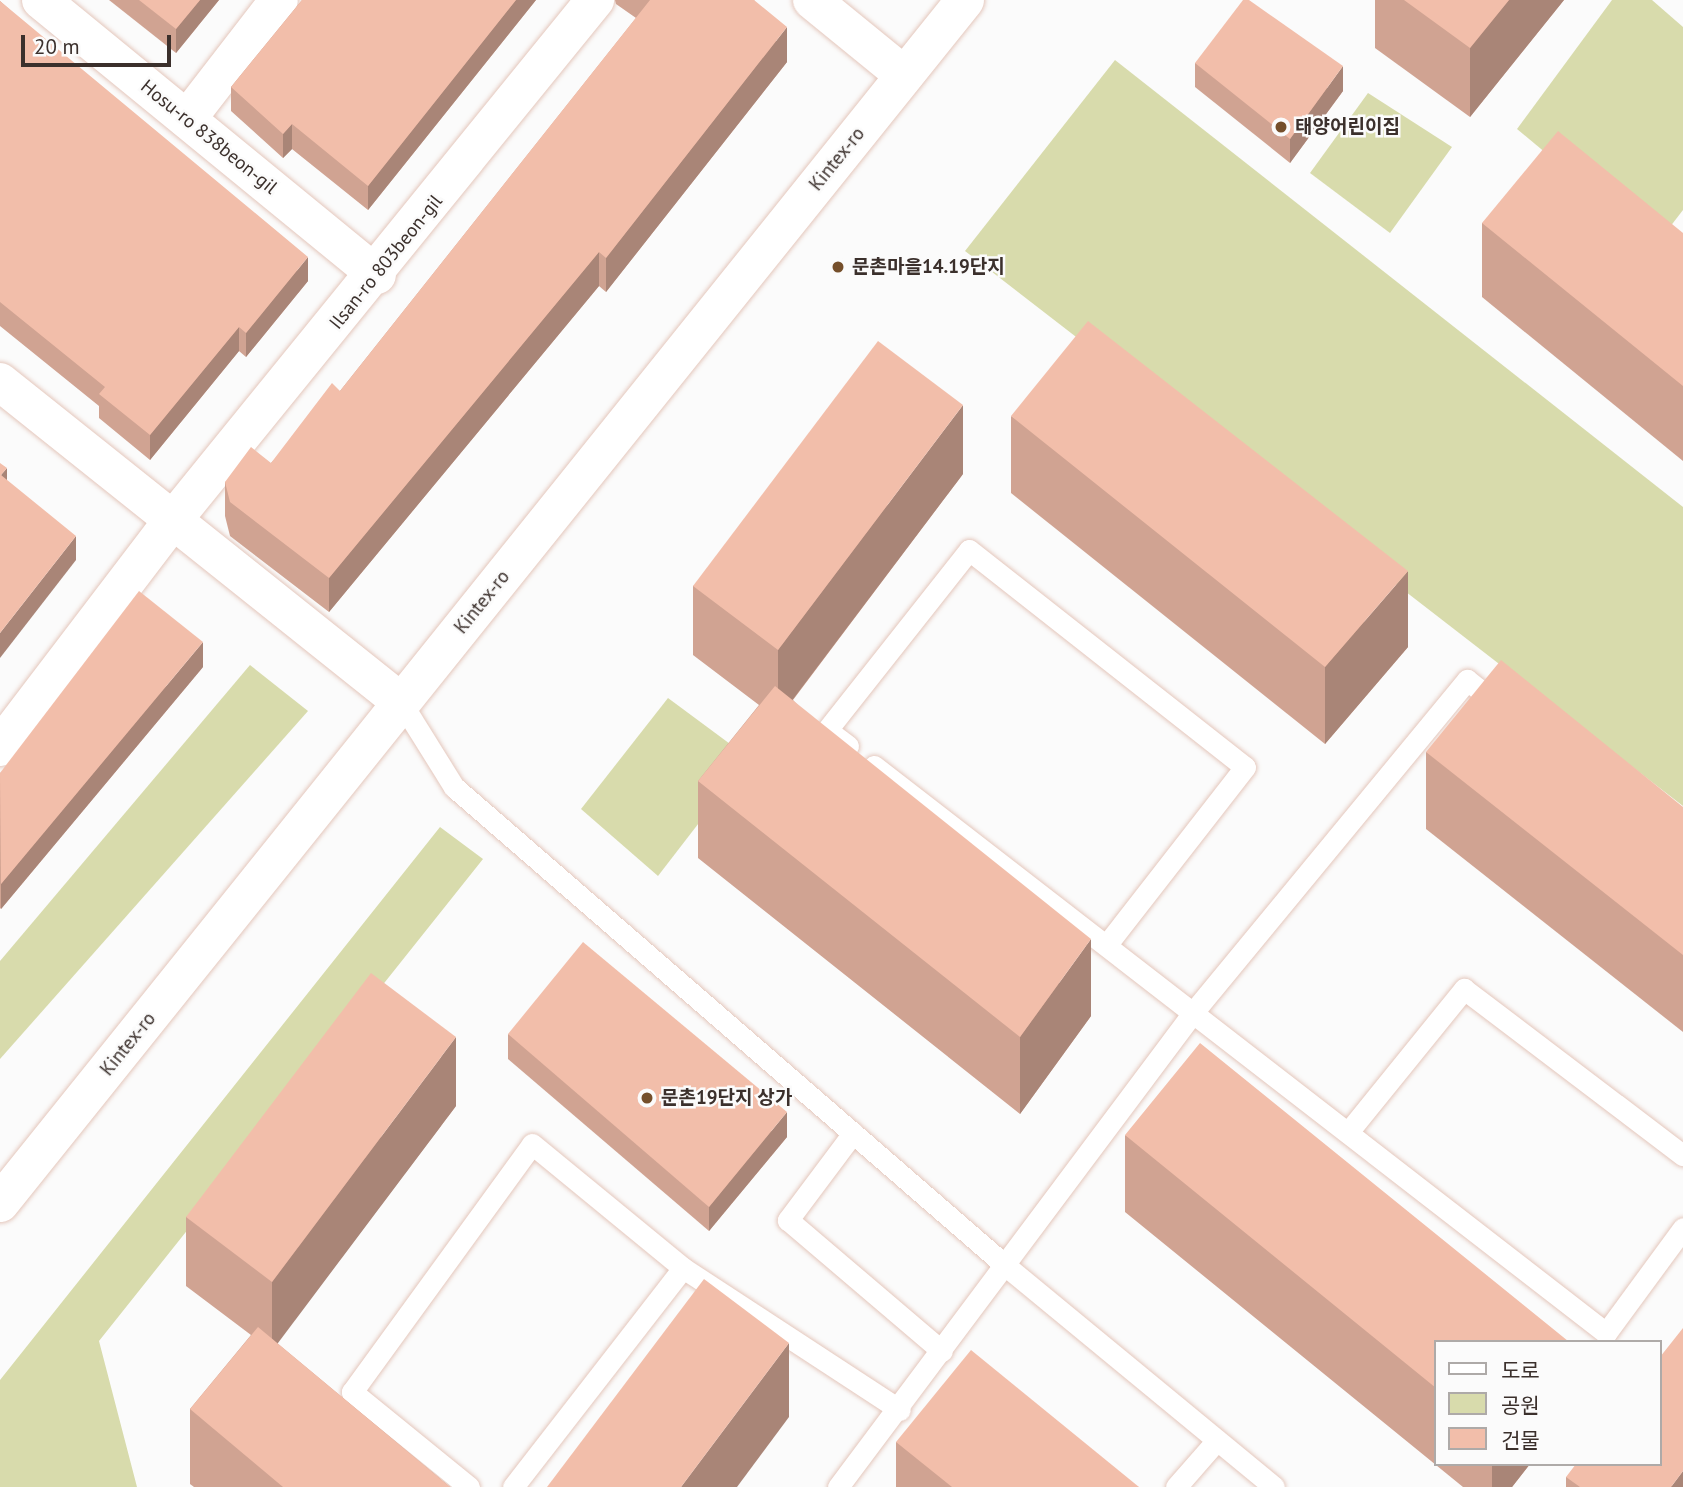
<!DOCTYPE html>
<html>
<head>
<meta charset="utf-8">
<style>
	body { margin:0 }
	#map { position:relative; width:1683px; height:1487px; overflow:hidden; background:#fbfbfb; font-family:"PT Sans","Noto Sans KR",sans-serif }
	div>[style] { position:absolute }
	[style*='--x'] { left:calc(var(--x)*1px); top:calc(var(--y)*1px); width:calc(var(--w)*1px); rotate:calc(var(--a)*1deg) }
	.green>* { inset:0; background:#d8dbac }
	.roads { filter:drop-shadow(0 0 2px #e4c7bc) drop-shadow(0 0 2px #e4c7bc) }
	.lane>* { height:21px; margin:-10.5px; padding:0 10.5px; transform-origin:10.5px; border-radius:10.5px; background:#fff }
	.street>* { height:38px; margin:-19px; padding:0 19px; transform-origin:19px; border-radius:19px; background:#fff }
	.secondary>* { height:38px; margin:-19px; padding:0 19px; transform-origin:19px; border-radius:19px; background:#fff }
	.wall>* { inset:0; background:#d0a392 }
	.shaded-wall>* { inset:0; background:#a98577 }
	.building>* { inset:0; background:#f2beaa }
	.dots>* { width:19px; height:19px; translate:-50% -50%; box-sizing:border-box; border:4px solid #fbfbfb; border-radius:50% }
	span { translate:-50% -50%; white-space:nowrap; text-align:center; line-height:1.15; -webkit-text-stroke:5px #fbfbfb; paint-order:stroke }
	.poi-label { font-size:19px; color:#3b302c; font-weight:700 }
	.left { translate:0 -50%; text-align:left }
	.street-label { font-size:19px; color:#3b302c }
	.legend { position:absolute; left:1434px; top:1340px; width:228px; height:126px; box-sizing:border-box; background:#fbfbfb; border:2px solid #aeaaa8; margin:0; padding:9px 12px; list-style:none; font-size:21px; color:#3b302c }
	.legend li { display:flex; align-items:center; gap:14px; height:35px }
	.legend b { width:35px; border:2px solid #aeaaa8 }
	.scale { position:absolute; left:21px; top:35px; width:150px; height:32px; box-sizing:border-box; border:4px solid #3b302c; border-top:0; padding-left:9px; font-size:21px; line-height:24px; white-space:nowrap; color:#3b302c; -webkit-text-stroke:5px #fbfbfb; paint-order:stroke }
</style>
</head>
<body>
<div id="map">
	<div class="green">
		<div style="clip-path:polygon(1612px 0,1652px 0,1683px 27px,1683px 210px,1656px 245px,1517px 129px)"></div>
		<div style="clip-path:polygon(1115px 60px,1683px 507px,1683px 806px,965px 251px)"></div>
		<div style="clip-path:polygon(1368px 93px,1452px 147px,1390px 233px,1310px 173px)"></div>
		<div style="clip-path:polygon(250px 665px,308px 711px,0 1059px,0 961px)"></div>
		<div style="clip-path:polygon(668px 698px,749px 758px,658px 876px,581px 809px)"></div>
		<div style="clip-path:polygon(440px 827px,483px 859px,99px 1341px,137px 1487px,0 1487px,0 1380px)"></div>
	</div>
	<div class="roads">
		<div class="lane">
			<div style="--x:401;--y:702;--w:100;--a:58.1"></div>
			<div style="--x:454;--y:787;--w:731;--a:40.95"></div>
			<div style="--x:1006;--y:1266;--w:347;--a:39.5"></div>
			<div style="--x:848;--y:746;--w:26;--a:-143"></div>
			<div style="--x:827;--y:730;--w:229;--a:-51.7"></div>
			<div style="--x:969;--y:550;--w:351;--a:38.2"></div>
			<div style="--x:1245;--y:767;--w:224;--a:127.9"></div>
			<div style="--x:874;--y:766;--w:926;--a:37.76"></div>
			<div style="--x:1606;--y:1333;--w:130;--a:-53.7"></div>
			<div style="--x:1349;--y:1131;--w:183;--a:-51"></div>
			<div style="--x:1464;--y:989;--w:275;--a:37.2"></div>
			<div style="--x:853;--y:1133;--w:109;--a:126.8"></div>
			<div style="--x:788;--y:1220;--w:202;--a:40.4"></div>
			<div style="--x:469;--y:1487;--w:151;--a:-140.9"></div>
			<div style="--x:352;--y:1392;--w:306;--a:-54"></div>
			<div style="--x:532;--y:1144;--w:195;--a:39.4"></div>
			<div style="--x:683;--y:1268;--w:259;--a:33.2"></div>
			<div style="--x:513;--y:1487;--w:277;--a:-52.2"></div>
			<div style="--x:838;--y:1487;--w:596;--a:-53.19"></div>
			<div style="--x:1195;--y:1010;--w:428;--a:-50.5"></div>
			<div style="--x:1467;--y:680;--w:41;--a:38"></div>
			<div style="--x:1176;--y:1487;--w:62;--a:-48.9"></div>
		</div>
		<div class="street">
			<div style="--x:41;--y:0;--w:434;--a:39.3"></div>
			<div style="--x:812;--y:0;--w:119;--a:39.2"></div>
			<div style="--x:187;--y:119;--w:150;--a:-52.3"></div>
			<div style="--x:0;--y:382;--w:513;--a:38.59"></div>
			<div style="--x:0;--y:747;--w:285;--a:-52.7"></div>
			<div style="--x:173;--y:520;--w:670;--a:-50.94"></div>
		</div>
		<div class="secondary">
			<div style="--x:0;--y:1203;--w:1542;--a:-51.26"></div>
		</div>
	</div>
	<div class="wall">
		<div style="clip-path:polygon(109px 0,219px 0,176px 53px)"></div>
		<div style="clip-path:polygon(302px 0,536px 0,368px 210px,292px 149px,283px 158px,231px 111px,231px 87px)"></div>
		<div style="clip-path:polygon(615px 0,754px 0,787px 62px,606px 292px,599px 286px,329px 612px,230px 536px,225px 516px,225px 482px,271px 463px,340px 391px,636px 18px,616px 4px)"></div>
		<div style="clip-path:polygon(1375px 0,1564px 0,1470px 117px,1375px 48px)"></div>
		<div style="clip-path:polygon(0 1px,308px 281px,246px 357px,239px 351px,150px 460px,99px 418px,99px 406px,0 326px)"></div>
		<div style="clip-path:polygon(1195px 63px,1343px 91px,1290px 163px,1195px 87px)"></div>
		<div style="clip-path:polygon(1482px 223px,1683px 233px,1683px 461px,1482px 297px)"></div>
		<div style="clip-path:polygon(1011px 416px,1408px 647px,1325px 744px,1011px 493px)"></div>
		<div style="clip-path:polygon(963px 474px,793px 700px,1091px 1016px,1020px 1114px,698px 858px,698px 781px,759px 705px,693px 655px,693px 586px)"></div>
		<div style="clip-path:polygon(203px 667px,1px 909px,0 908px,0 773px)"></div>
		<div style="clip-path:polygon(1426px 752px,1683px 807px,1683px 1032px,1426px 829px)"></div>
		<div style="clip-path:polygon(508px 1034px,787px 1137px,709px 1231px,508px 1059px)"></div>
		<div style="clip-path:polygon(456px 1106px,277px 1343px,450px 1487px,194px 1487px,190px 1484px,190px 1409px,251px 1335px,186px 1286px,186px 1217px)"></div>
		<div style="clip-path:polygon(1125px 1135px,1568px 1342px,1436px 1342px,1436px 1464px,1530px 1464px,1512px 1487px,1463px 1487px,1125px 1212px)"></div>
		<div style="clip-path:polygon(896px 1442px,1139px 1487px,896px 1487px)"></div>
		<div style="clip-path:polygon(1566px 1477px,1683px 1487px,1566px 1487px)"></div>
	</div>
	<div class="shaded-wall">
		<div style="clip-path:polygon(200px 0,219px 0,176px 53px,176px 29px)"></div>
		<div style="clip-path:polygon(516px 0,536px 0,368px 210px,368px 186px)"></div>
		<div style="clip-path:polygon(1509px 0,1564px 0,1470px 117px,1470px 48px)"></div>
		<div style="clip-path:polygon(787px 27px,787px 62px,606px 292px,606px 258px)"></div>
		<div style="clip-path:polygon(1343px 66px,1343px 91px,1290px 163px,1290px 139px)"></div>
		<div style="clip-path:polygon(292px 124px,292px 149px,283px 158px,283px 134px)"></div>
		<div style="clip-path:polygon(599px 252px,599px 286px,329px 612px,329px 578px)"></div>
		<div style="clip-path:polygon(308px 257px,308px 281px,246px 357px,246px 333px)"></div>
		<div style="clip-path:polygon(239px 327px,239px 351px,150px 460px,150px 435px)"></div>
		<div style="clip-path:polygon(963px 405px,963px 474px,778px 719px,778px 650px)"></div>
		<div style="clip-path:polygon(7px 468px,7px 492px,1px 475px)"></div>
		<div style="clip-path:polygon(76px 536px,76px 560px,0 658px,0 633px)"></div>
		<div style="clip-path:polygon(1408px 571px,1408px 647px,1325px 744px,1325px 667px)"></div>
		<div style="clip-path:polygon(203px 642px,203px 667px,1px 909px,1px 884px)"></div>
		<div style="clip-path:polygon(1091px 939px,1091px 1016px,1020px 1114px,1020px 1037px)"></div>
		<div style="clip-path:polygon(456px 1037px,456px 1106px,272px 1351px,272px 1282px)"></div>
		<div style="clip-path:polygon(787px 1112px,787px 1137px,709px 1231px,709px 1207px)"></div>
		<div style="clip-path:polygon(789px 1343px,789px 1417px,737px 1487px,681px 1487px)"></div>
		<div style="clip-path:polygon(1492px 1464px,1530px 1464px,1512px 1487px,1492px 1487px)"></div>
		<div style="clip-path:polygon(1683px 1471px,1683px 1487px,1671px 1487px)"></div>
	</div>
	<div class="building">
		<div style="clip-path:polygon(139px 0,200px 0,176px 29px)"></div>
		<div style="clip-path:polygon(302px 0,516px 0,368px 186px,292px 124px,283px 134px,231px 87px)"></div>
		<div style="clip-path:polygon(650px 0,754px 0,787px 27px,606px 258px,599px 252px,329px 578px,230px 502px,225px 482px,251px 447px,271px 463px,332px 383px,340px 391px)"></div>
		<div style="clip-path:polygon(1243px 0,1249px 0,1343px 66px,1290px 139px,1195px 63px)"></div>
		<div style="clip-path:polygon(1404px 0,1509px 0,1470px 48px)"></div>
		<div style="clip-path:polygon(0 1px,308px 257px,246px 333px,239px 327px,150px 435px,99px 394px,105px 387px,0 302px)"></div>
		<div style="clip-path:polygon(1558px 131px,1683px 233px,1683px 386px,1482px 223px)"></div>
		<div style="clip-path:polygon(1088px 321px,1408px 571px,1325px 667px,1011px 416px)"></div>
		<div style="clip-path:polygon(878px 341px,963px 405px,778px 650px,693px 586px)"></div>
		<div style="clip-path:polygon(0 463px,7px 468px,1px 475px,76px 536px,0 633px)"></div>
		<div style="clip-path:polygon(139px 591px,203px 642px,1px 884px,0 773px)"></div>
		<div style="clip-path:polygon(1501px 660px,1683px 807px,1683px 955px,1426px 752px)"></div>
		<div style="clip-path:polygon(775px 686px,1091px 939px,1020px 1037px,698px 781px)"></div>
		<div style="clip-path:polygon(583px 942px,787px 1112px,709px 1207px,508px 1034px)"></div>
		<div style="clip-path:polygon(371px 973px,456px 1037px,272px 1282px,186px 1217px)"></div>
		<div style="clip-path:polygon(1200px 1043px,1568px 1341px,1567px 1342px,1436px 1342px,1436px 1388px,1125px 1135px)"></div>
		<div style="clip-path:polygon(704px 1279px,789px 1343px,681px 1487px,547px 1487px)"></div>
		<div style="clip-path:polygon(258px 1327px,450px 1487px,283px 1487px,190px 1409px)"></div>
		<div style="clip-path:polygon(1683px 1328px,1683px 1471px,1671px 1487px,1580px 1487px,1566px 1477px,1576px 1464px,1660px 1464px,1660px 1357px)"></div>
		<div style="clip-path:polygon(971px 1350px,1139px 1487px,952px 1487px,896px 1442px)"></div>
	</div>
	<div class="dots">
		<div style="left:1281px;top:127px;background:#754f2b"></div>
		<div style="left:838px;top:267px;background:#754f2b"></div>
		<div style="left:647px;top:1098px;background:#754f2b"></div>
	</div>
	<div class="poi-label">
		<span class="left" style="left:1295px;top:127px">태양어린이집</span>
		<span class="left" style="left:852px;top:267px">문촌마을14.19단지</span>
		<span class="left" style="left:661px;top:1098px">문촌19단지 상가</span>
	</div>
	<div class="street-label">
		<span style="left:209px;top:137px;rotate:39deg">Hosu-ro 838beon-gil</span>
		<span style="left:837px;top:159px;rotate:-51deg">Kintex-ro</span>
		<span style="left:386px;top:262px;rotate:-51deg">Ilsan-ro 803beon-gil</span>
		<span style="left:482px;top:602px;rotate:-51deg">Kintex-ro</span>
		<span style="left:128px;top:1044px;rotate:-51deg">Kintex-ro</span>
	</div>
	<ul class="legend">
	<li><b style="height:9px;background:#fff"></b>도로</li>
	<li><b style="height:19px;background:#d8dbac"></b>공원</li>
	<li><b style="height:19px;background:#f2beaa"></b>건물</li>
	</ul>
	<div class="scale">20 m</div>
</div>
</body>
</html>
